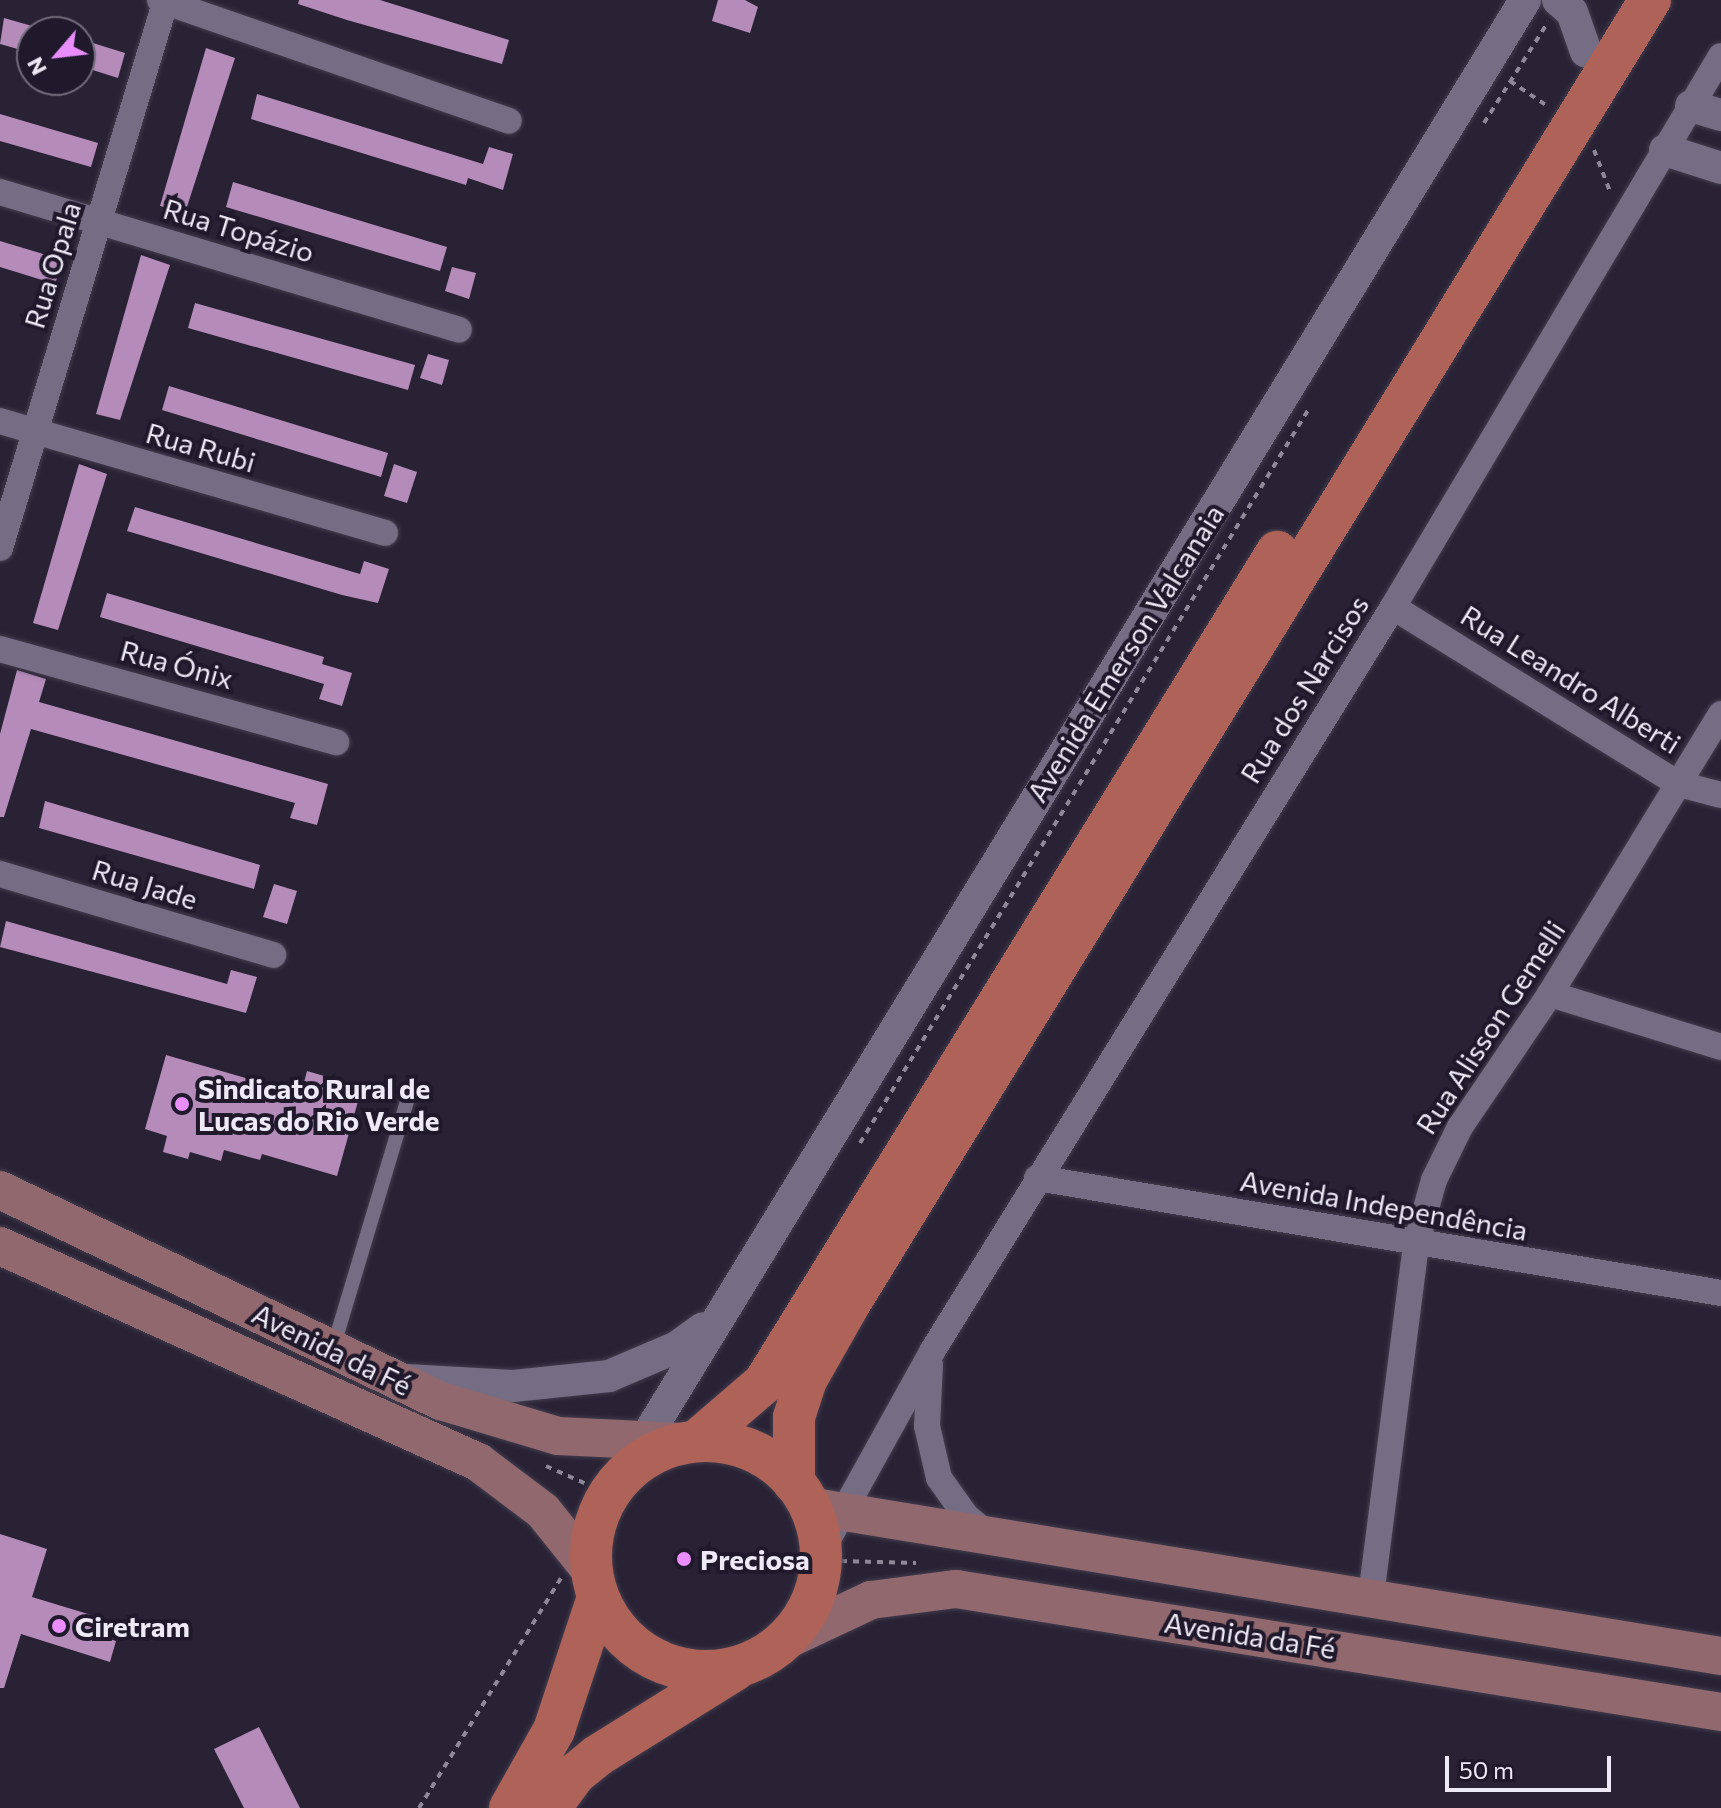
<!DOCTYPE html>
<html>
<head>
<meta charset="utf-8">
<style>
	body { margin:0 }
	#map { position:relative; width:1721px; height:1808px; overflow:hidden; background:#292235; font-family:Commissioner,sans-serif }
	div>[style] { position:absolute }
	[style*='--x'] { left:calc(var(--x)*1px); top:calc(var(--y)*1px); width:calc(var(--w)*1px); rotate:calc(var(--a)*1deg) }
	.building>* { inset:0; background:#b48bb9 }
	.path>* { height:4px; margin-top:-2px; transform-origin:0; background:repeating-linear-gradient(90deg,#8e8898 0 6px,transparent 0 12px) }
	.roads { filter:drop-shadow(0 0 2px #413c4c) drop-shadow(0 0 2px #413c4c) }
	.service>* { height:14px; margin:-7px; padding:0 7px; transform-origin:7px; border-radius:7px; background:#746d83 }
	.minor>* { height:26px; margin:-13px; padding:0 13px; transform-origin:13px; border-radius:13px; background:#746d83 }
	.tertiary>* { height:32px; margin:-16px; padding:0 16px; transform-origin:16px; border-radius:16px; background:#746d83 }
	.secondary>* { height:38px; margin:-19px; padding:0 19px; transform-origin:19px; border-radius:19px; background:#91686e }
	.primary>* { height:42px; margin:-21px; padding:0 21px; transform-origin:21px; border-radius:21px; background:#af6358 }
	.primary>.ring { margin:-21px; padding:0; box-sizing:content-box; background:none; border:42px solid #af6358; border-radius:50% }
	.dots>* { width:22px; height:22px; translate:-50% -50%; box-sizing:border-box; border:4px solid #1f192b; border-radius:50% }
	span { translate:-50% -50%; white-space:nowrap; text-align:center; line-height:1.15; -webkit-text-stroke:8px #1f192b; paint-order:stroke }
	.street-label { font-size:28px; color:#ede9f6 }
	.poi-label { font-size:28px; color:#ede9f6; font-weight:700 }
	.left { translate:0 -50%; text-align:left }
	.north { position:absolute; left:16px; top:16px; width:80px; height:80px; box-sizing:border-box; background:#1f192b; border:2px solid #716c7c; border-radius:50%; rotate:242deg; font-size:22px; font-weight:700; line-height:32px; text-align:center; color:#ede9f6 }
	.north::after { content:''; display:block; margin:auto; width:28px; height:36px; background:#ea8dfd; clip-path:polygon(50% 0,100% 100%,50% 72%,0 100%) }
	.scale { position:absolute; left:1445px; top:1756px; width:166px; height:36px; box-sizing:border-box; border:4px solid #ede9f6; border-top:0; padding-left:10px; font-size:24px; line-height:28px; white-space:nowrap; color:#ede9f6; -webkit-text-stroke:6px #1f192b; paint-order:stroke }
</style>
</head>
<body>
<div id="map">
	<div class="building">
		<div style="clip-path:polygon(299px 0,380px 0,509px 40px,502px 64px,347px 20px,298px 4px)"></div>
		<div style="clip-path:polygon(718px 0,745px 0,758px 7px,750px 33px,712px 21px)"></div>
		<div style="clip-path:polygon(4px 18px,32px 26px,32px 53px,0 44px)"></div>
		<div style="clip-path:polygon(80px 39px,125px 53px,118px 78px,80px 66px)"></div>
		<div style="clip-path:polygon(206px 48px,235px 58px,185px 213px,160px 206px)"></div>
		<div style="clip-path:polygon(257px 94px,483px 164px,489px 147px,513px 154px,503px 190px,468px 178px,466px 185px,251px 119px)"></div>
		<div style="clip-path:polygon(0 114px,98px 143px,91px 167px,0 141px)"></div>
		<div style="clip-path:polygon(233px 182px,447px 247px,440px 271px,226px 207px)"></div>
		<div style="clip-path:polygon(0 241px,63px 260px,55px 284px,0 267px)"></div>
		<div style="clip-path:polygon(141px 255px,170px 265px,120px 420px,96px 414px)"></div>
		<div style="clip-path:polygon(452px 267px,476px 273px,469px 299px,445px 291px)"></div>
		<div style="clip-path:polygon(195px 303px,415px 365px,408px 390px,188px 328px)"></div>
		<div style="clip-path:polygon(428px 354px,449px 360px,442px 385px,420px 378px)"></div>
		<div style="clip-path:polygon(169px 386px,388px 453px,381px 477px,162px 410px)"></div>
		<div style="clip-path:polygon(79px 464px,107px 474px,58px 630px,33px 623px)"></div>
		<div style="clip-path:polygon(394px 464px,417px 472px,407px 503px,384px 496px)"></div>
		<div style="clip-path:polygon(135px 507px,360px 574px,364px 561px,389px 569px,378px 603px,342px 595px,127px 531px)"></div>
		<div style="clip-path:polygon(107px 593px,324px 657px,322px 664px,352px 673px,342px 706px,319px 699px,324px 684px,100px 617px)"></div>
		<div style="clip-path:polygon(17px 670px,46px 679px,39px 702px,328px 784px,317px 825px,290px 818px,295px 803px,31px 729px,4px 817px,0 817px,0 734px)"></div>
		<div style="clip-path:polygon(45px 801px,260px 865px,254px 889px,39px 828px)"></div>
		<div style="clip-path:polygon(274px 884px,297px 891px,287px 924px,263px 917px)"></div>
		<div style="clip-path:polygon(6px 921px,227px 984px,231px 970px,257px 977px,246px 1013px,0 947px)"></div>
		<div style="clip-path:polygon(166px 1055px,301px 1094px,307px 1071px,362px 1087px,337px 1176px,262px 1154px,260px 1160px,224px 1150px,221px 1161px,190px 1152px,188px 1159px,163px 1152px,167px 1136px,145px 1129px)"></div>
		<div style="clip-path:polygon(0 1534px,47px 1549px,32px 1597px,98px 1617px,93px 1634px,116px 1641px,110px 1662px,21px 1634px,4px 1688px,0 1688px)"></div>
		<div style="clip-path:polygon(259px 1727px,300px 1808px,244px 1808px,214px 1749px)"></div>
	</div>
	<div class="path">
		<div style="--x:1510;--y:81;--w:47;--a:33.7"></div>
		<div style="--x:1484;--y:123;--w:120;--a:-57.6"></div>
		<div style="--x:1594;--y:150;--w:47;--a:68.9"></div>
		<div style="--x:860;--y:1143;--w:863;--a:-58.56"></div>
		<div style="--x:546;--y:1466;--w:59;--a:24"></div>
		<div style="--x:841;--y:1561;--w:75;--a:1.5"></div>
		<div style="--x:419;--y:1808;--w:270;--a:-58.3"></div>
	</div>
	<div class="roads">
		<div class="service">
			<div style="--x:333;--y:1348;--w:261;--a:-73.3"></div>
		</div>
		<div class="minor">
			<div style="--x:160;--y:0;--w:369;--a:19.1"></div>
			<div style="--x:0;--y:192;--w:479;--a:16.7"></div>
			<div style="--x:0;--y:421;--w:401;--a:16.2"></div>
			<div style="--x:0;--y:548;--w:573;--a:-73.15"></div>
			<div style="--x:1393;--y:607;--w:336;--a:31.8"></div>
			<div style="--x:1679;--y:784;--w:43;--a:14.7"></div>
			<div style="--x:0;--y:649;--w:349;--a:15.5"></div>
			<div style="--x:0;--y:874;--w:285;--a:16.5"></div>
			<div style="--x:1550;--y:994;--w:179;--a:17.2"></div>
			<div style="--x:1037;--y:1178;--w:694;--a:9.54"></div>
			<div style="--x:930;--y:1365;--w:61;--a:92.8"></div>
			<div style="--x:927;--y:1426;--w:53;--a:77"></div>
			<div style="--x:939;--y:1478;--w:47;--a:54.6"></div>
			<div style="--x:966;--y:1516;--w:31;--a:40"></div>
			<div style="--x:821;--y:1552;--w:231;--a:-61"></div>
			<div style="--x:933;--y:1350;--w:874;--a:-58.24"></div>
			<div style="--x:1393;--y:607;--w:641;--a:-59.24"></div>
			<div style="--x:1371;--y:1596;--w:355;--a:-82.7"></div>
			<div style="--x:1416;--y:1244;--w:66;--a:-74.3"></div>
			<div style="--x:1434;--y:1180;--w:59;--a:-63.9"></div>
			<div style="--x:1460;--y:1127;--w:161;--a:-55.9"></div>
			<div style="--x:1550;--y:994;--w:328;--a:-58.6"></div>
		</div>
		<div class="tertiary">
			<div style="--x:1558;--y:0;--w:18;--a:41"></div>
			<div style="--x:1572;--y:12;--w:42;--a:70.7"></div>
			<div style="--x:1691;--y:106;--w:31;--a:17"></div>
			<div style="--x:1665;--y:150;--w:59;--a:17.8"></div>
			<div style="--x:407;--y:1380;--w:106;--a:3.2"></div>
			<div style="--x:513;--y:1386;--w:97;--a:-5.9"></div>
			<div style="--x:609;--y:1376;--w:74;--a:-23.1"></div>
			<div style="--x:677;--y:1347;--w:32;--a:-36"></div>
			<div style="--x:623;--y:1475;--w:1729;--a:-58.55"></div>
		</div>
		<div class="secondary">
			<div style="--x:0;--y:1190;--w:489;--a:25.6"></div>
			<div style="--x:441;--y:1401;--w:122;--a:16.7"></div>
			<div style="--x:558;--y:1436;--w:126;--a:2.7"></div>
			<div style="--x:0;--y:1246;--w:525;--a:24.32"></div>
			<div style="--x:478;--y:1462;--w:81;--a:37"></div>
			<div style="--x:543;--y:1511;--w:77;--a:51.3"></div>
			<div style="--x:808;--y:1506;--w:925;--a:9.33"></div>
			<div style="--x:786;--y:1640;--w:94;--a:-25.2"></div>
			<div style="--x:871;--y:1600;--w:86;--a:-7.4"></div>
			<div style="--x:956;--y:1589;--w:775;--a:9.13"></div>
		</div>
		<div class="primary">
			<div style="--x:700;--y:1438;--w:84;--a:-40.7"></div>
			<div style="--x:764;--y:1383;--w:977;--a:-58.31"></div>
			<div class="ring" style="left:591px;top:1441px;width:188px;height:188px"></div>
			<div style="--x:794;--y:1483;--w:66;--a:-90"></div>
			<div style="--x:794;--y:1417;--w:39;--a:-72"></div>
			<div style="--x:806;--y:1380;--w:85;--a:-60.4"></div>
			<div style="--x:848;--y:1306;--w:1533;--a:-58.45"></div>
			<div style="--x:510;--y:1808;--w:90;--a:-60.6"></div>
			<div style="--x:554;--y:1730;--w:140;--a:-71.7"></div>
			<div style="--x:550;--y:1808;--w:42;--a:-53.7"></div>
			<div style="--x:575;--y:1774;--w:28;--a:-39"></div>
			<div style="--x:597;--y:1756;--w:164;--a:-32"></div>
		</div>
	</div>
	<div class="dots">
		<div style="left:182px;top:1104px;background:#ea8dfd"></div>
		<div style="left:684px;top:1559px;background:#ea8dfd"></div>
		<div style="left:59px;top:1626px;background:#ea8dfd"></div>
	</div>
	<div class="street-label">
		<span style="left:239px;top:230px;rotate:17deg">Rua Topázio</span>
		<span style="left:52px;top:265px;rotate:-73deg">Rua Opala</span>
		<span style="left:201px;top:447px;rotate:16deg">Rua Rubi</span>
		<span style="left:1125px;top:653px;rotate:-58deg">Avenida Emerson Valcanaia</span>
		<span style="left:177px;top:664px;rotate:15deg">Rua Ónix</span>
		<span style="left:1571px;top:679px;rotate:32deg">Rua Leandro Alberti</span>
		<span style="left:1304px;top:689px;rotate:-58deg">Rua dos Narcisos</span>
		<span style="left:145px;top:884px;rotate:17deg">Rua Jade</span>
		<span style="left:1490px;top:1027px;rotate:-57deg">Rua Alisson Gemelli</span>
		<span style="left:1384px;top:1205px;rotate:10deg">Avenida Independência</span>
		<span style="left:332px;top:1349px;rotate:26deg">Avenida da Fé</span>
		<span style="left:1250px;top:1635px;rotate:9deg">Avenida da Fé</span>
	</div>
	<div class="poi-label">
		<span class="left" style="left:198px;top:1104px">Sindicato Rural de<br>Lucas do Rio Verde</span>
		<span class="left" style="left:700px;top:1559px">Preciosa</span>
		<span class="left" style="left:75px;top:1626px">Ciretram</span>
	</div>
	<div class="north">N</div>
	<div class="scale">50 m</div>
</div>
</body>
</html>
